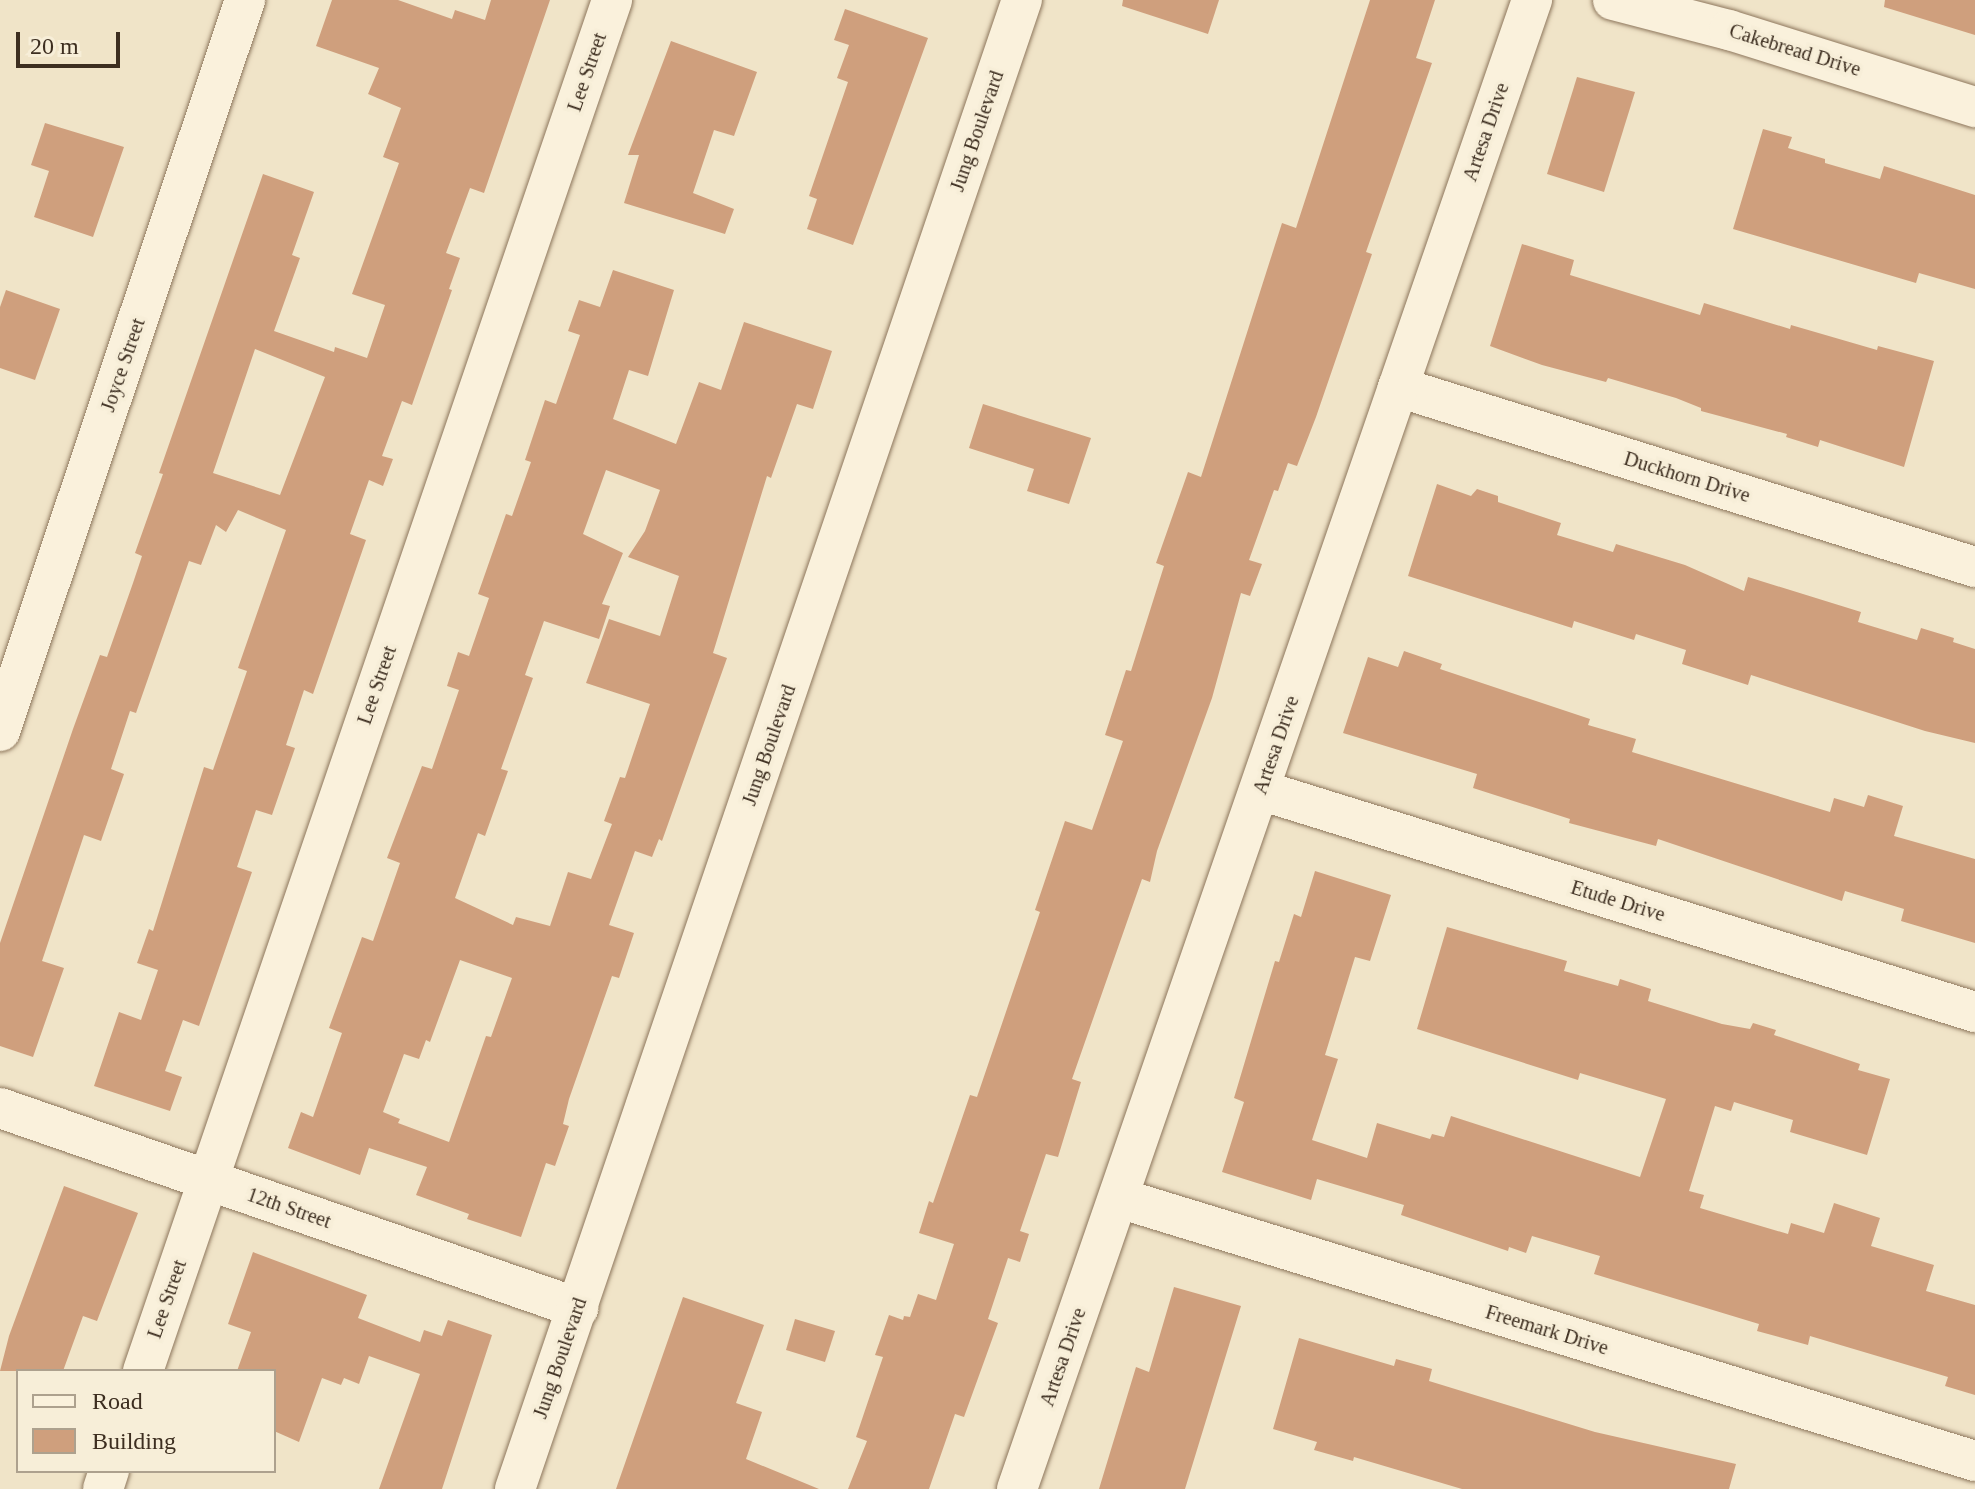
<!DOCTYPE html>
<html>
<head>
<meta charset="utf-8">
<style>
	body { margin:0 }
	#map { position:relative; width:1975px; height:1489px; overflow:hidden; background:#f0e4c8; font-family:"Times New Roman",serif }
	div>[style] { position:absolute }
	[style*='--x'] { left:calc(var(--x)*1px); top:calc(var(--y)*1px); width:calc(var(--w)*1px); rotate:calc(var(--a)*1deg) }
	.building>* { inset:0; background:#cf9f7d }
	.roads { filter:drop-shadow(0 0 2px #8d765c) drop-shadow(0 0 2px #8d765c) }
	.minor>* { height:40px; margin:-20px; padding:0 20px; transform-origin:20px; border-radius:20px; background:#faf1dc }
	span { translate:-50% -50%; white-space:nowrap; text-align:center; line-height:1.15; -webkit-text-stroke:7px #f7eed8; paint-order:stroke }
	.street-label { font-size:20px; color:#3d2e20 }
	.legend { position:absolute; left:16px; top:1369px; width:260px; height:104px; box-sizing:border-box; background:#f7eed8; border:2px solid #ada18e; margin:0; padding:10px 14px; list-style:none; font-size:24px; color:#3d2e20 }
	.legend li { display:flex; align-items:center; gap:16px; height:40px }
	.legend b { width:40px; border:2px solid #ada18e }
	.scale { position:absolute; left:16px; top:32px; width:104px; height:36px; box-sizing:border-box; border:4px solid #3d2e20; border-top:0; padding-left:10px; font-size:24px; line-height:28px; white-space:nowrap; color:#3d2e20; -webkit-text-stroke:6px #f7eed8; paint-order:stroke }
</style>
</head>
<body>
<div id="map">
	<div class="building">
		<div style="clip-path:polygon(evenodd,332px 0,398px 0,452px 19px,455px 10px,485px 20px,491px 0,550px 0,484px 193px,470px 188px,446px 253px,460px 258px,449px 289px,452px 290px,412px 405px,402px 401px,382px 456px,393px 459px,383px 486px,369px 480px,350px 534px,366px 540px,313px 694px,304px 690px,286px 745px,295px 748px,272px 815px,256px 810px,237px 867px,252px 872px,199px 1026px,183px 1020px,165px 1071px,182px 1077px,170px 1111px,94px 1086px,119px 1012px,141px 1020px,158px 970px,137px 963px,149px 929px,153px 931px,204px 767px,213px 770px,247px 671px,238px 668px,286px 530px,238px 510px,226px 532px,216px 525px,201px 565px,189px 561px,136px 713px,130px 711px,111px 769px,124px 774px,101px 841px,84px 835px,42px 961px,64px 968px,33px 1057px,0 1046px,0 943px,73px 729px,100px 655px,107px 657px,133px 583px,142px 556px,135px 553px,163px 474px,159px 473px,263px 174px,314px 192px,292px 255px,300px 258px,274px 331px,334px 352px,335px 347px,367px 358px,385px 305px,352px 294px,399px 163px,383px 157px,401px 108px,368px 94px,379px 68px,316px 46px,332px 0,255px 349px,325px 377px,280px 495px,213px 473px,255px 349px)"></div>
		<div style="clip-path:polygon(1123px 0,1219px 0,1208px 34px,1122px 6px)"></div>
		<div style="clip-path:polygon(1370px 0,1435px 0,1416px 58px,1432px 63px,1366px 252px,1372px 254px,1316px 417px,1297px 466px,1288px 463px,1278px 491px,1274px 490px,1249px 560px,1262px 564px,1250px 596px,1241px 593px,1212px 698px,1157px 851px,1150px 882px,1142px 879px,1072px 1079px,1081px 1082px,1058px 1157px,1046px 1154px,1020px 1231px,1029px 1234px,1020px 1262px,1008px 1258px,988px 1319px,998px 1323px,964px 1417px,955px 1414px,929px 1489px,848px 1489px,867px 1441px,856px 1437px,883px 1357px,875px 1355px,889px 1315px,903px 1320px,904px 1316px,910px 1317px,918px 1294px,936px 1300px,954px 1244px,919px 1233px,929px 1201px,933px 1203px,970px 1095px,977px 1097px,1040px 912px,1035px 910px,1065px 821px,1092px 830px,1123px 741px,1105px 735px,1126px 670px,1131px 671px,1164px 566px,1156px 563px,1188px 472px,1201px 477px,1282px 223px,1296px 228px)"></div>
		<div style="clip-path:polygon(1885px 0,1975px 0,1975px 35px,1884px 7px)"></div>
		<div style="clip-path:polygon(845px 9px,928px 38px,853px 245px,807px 229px,817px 199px,809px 196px,848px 82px,837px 78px,849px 45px,834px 40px)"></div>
		<div style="clip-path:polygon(671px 41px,757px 72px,734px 136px,714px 130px,693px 193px,734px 209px,725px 234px,624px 203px,639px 155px,628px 155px)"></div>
		<div style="clip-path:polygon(1577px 77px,1635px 92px,1604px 192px,1547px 174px)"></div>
		<div style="clip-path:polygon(45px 123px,124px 147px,93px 237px,34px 217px,49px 171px,31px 165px)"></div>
		<div style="clip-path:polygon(1763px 129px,1792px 137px,1788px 148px,1825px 159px,1825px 163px,1880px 179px,1884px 166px,1975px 195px,1975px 289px,1919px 273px,1916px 283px,1733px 229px)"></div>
		<div style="clip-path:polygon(1522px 244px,1574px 260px,1570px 275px,1700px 315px,1704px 303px,1790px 329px,1791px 325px,1877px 350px,1878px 346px,1934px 361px,1904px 467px,1820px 440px,1818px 447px,1786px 437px,1787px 434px,1701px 411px,1701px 408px,1676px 398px,1608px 378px,1606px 382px,1542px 365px,1490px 346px)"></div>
		<div style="clip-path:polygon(evenodd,613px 270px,674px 290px,648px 376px,629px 370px,613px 419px,676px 444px,699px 382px,721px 390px,744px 322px,832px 351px,813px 409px,797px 404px,771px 478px,767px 476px,713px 653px,727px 658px,662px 841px,659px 839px,652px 857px,635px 851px,609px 925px,634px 933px,619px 978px,612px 976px,569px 1099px,563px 1124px,569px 1126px,555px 1166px,546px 1163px,521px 1237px,467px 1219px,469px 1214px,416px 1195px,427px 1167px,369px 1148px,360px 1175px,288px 1148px,301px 1112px,313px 1117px,342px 1033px,329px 1028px,362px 937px,373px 941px,400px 863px,387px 858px,422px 766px,432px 769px,459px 690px,447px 686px,458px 652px,469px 656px,489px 598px,478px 594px,506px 514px,512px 516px,531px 462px,525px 460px,545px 400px,556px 404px,580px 335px,568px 331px,579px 300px,600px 307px,613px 270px,606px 470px,660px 490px,645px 531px,628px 557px,679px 576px,660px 636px,609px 619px,586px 683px,650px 704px,625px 778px,620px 777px,604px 821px,612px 824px,591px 879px,568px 872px,550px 926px,516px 917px,513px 925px,455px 898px,478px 833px,485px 836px,508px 771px,501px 769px,533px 678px,525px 675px,544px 621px,599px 639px,610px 606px,602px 604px,623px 553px,583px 534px,606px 470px,613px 270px,460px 960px,512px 978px,491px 1037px,486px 1036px,449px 1142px,398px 1123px,400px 1119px,383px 1112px,404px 1054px,419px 1059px,426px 1040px,430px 1042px,460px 960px)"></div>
		<div style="clip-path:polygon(6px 290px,60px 309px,35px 380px,0 368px,0 307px)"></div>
		<div style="clip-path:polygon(983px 404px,1091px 438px,1069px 504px,1027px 491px,1034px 469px,969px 448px)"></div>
		<div style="clip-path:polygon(1437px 484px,1471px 496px,1477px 489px,1498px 496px,1498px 502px,1561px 523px,1557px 535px,1613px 552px,1616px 544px,1685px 565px,1744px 591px,1748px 577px,1861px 612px,1858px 622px,1917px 640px,1921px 628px,1954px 638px,1953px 642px,1975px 649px,1975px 743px,1925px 731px,1751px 675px,1748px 685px,1682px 664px,1686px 650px,1636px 634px,1634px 640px,1574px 621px,1572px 628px,1408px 576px)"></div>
		<div style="clip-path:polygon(1404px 651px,1442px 664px,1440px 669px,1590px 719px,1588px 725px,1636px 739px,1632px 752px,1830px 812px,1834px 798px,1864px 807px,1868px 795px,1903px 806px,1894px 836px,1975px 859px,1975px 943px,1901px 921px,1904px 909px,1845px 891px,1842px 901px,1658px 839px,1656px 846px,1569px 823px,1570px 819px,1473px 788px,1477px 774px,1343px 733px,1368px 657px,1398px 667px)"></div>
		<div style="clip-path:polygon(1315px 871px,1391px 895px,1370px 961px,1355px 957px,1325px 1055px,1338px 1059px,1312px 1140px,1367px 1158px,1377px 1123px,1430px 1139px,1432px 1134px,1444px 1137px,1451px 1116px,1640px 1177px,1666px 1099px,1580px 1073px,1578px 1080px,1417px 1029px,1447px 927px,1567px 961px,1564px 971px,1618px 986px,1620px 979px,1651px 989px,1648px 1001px,1722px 1024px,1750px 1029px,1753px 1023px,1776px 1030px,1774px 1035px,1860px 1064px,1858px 1070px,1890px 1079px,1867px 1155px,1790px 1132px,1793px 1120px,1734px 1102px,1731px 1111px,1715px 1106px,1689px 1191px,1704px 1195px,1700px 1208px,1788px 1234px,1791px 1223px,1824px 1233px,1834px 1203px,1880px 1218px,1871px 1246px,1934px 1265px,1926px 1291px,1975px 1305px,1975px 1395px,1945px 1386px,1948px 1377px,1810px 1336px,1808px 1345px,1757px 1331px,1759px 1324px,1594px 1274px,1600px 1256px,1532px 1236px,1526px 1253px,1509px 1247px,1508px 1251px,1401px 1215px,1404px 1205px,1317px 1179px,1311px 1200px,1222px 1172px,1244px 1102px,1234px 1098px,1257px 1021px,1275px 961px,1279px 962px,1294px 914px,1301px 917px)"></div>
		<div style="clip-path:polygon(64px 1186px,138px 1213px,97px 1321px,83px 1316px,63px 1371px,0 1371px,9px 1336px)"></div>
		<div style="clip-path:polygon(253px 1252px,367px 1295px,358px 1318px,420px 1342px,424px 1330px,442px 1336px,448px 1320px,492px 1335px,442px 1489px,379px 1489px,420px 1374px,369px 1356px,359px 1384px,344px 1378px,341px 1385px,322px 1378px,299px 1442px,274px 1431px,274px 1371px,237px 1371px,251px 1332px,228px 1324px)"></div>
		<div style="clip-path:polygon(1174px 1287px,1241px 1306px,1185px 1489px,1099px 1489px,1136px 1367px,1149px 1372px)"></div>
		<div style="clip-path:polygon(683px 1297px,764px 1325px,736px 1403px,762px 1412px,746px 1459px,819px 1489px,616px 1489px)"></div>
		<div style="clip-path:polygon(795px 1319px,835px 1331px,825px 1362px,786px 1350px)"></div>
		<div style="clip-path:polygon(1299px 1338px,1394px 1366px,1396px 1359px,1432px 1369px,1429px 1381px,1595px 1432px,1736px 1464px,1729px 1489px,1462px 1489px,1354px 1457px,1353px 1461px,1314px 1450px,1317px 1442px,1273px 1429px)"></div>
	</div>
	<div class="roads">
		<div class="minor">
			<div style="--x:1613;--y:0;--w:120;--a:14.5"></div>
			<div style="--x:1729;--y:30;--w:258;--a:17.4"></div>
			<div style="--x:1398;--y:387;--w:604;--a:17.33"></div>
			<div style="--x:0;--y:731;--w:771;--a:-71.47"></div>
			<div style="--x:1260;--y:790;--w:749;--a:17.25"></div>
			<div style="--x:0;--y:1108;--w:612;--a:19.09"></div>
			<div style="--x:1119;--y:1198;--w:895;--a:17.08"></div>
			<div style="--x:143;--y:1371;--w:1449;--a:-71.11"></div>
			<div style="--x:103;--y:1489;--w:19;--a:-72"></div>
			<div style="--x:515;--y:1489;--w:1573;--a:-71.2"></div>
			<div style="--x:1017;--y:1489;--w:1576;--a:-70.92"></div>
		</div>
	</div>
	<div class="street-label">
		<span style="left:1795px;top:50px;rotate:17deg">Cakebread Drive</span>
		<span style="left:587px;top:72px;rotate:-71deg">Lee Street</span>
		<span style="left:977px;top:131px;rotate:-71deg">Jung Boulevard</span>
		<span style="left:1486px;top:132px;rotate:-71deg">Artesa Drive</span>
		<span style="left:123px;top:365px;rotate:-71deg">Joyce Street</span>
		<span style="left:1687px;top:477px;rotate:17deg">Duckhorn Drive</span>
		<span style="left:377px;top:685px;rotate:-71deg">Lee Street</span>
		<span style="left:769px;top:745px;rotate:-71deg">Jung Boulevard</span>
		<span style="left:1276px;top:745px;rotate:-71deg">Artesa Drive</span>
		<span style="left:1618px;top:901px;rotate:17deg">Etude Drive</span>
		<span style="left:289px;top:1208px;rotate:19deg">12th Street</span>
		<span style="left:167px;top:1299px;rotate:-71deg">Lee Street</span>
		<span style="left:1547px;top:1330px;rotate:17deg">Freemark Drive</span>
		<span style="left:1063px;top:1357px;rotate:-71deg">Artesa Drive</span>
		<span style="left:560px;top:1358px;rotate:-71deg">Jung Boulevard</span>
	</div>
	<ul class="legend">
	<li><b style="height:10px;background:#faf1dc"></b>Road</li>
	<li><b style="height:22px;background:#cf9f7d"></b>Building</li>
	</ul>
	<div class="scale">20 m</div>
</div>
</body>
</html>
